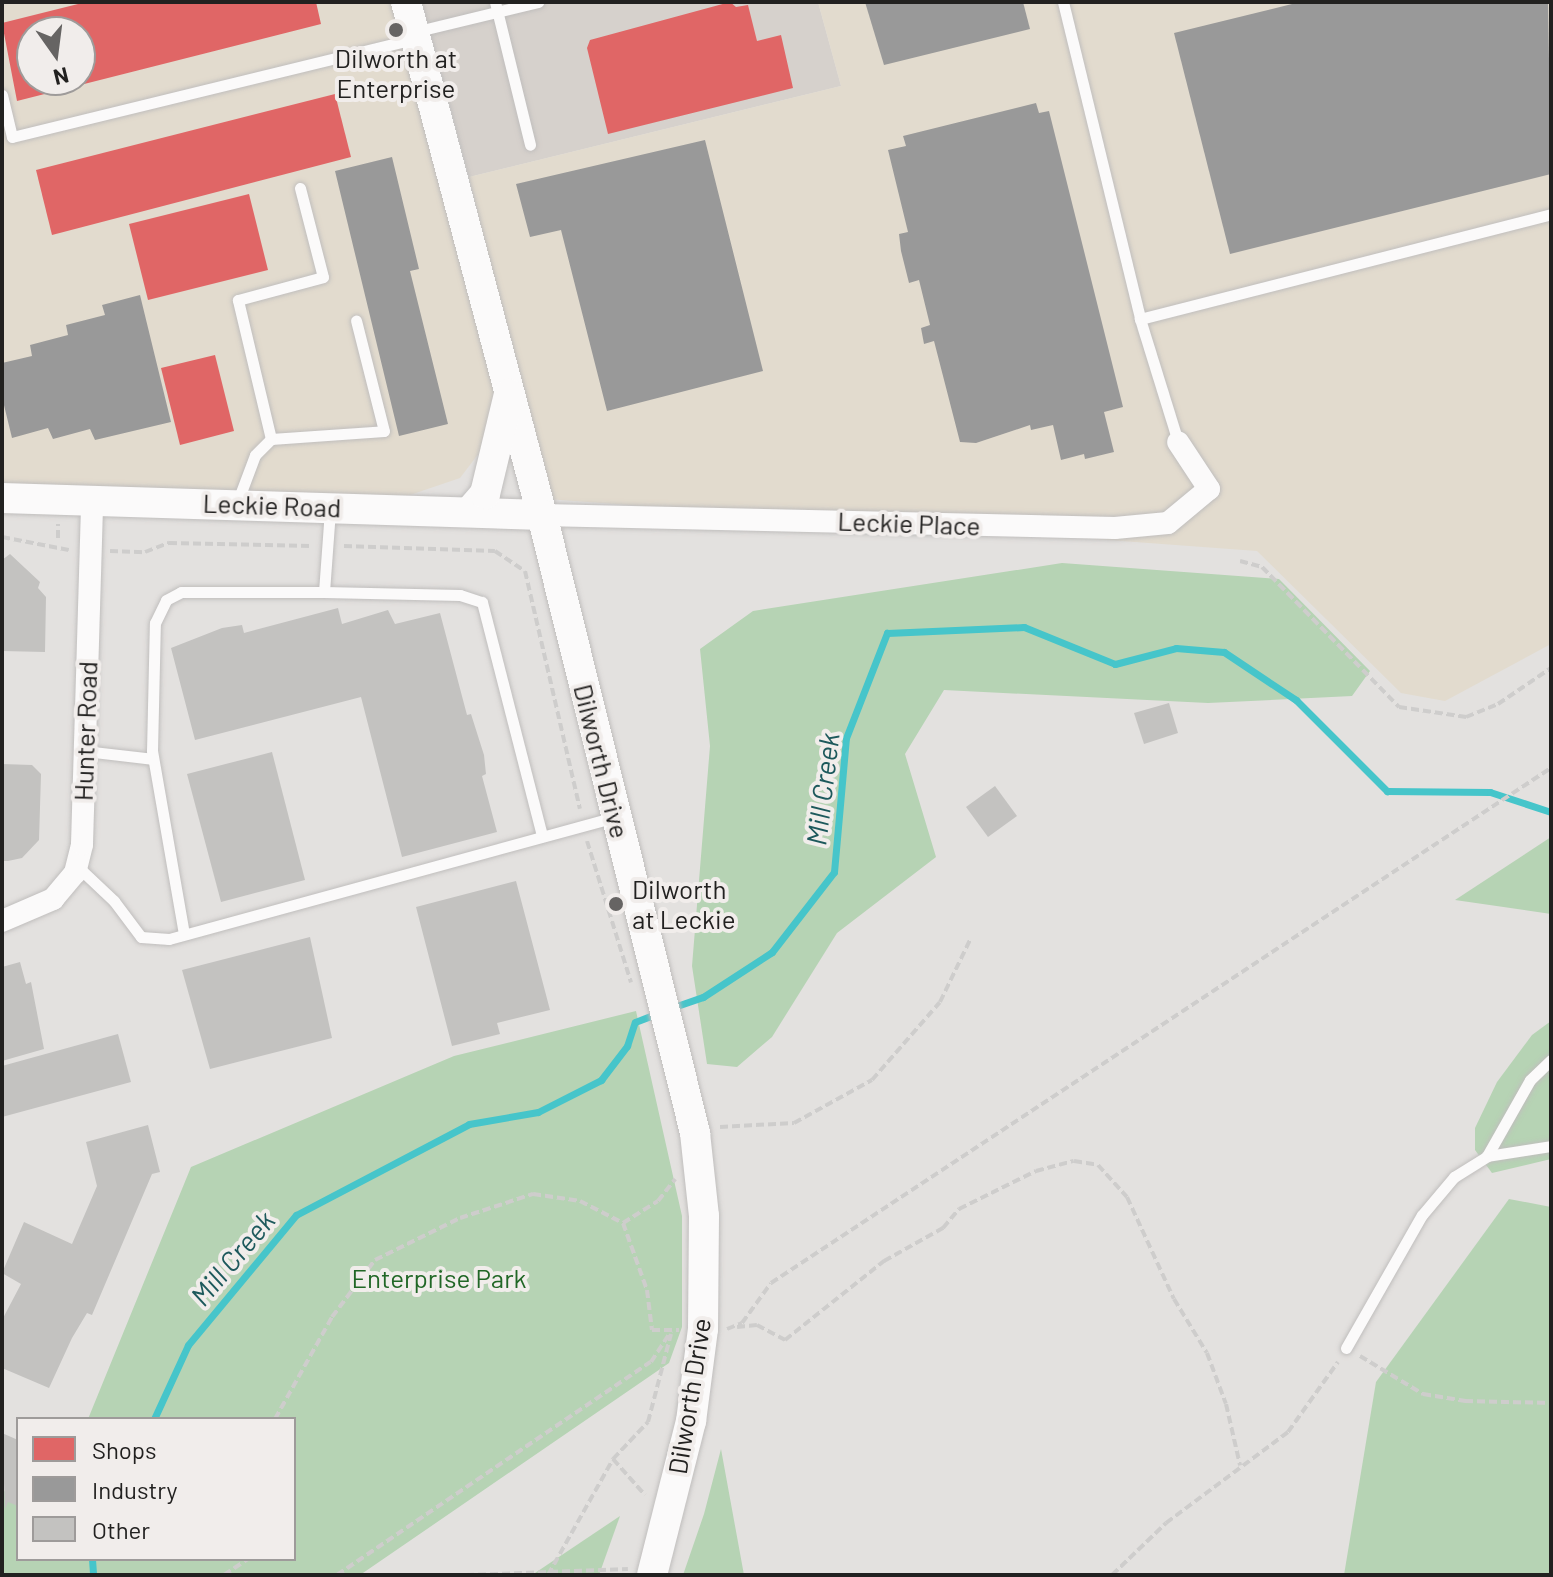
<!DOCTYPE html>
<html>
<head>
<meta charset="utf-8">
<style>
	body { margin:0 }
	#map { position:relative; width:1553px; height:1577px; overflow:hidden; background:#e3e1df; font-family:Barlow,sans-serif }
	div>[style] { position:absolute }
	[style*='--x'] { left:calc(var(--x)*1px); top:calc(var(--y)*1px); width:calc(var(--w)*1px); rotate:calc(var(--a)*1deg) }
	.built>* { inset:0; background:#d6d1cc }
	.industrial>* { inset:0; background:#e2dbce }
	.green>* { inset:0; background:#b6d3b4 }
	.shops>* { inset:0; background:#e06666 }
	.industry>* { inset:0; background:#999 }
	.stream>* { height:7px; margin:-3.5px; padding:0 3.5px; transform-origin:3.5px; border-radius:3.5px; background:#46c5ca }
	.building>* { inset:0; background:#c3c2c0 }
	.path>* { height:4px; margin-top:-2px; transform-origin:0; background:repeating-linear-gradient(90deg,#cecdcc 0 8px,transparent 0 12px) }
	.roads { filter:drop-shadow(0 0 2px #c0bebd) drop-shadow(0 0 2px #c0bebd) }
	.lane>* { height:11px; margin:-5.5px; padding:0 5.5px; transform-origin:5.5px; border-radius:5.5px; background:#fbfafa }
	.street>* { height:22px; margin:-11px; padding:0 11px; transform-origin:11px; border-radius:11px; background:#fbfafa }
	.secondary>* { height:30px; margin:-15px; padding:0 15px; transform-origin:15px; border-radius:15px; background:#fbfafa }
	.dots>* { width:22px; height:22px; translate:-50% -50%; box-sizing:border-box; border:4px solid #f1edeb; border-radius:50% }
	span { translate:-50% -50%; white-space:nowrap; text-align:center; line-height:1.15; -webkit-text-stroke:8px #f1edeb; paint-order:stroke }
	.poi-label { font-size:26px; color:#222120 }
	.left { translate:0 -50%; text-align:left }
	.street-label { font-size:26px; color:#222120 }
	.park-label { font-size:26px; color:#216726 }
	.water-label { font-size:28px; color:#1d595c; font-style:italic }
	.frame { position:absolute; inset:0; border:4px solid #222120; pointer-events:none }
	.legend { position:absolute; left:16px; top:1417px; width:280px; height:144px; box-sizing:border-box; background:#f1edeb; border:2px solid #9e9b9a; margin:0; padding:10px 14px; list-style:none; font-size:24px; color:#222120 }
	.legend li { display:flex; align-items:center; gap:16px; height:40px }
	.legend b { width:40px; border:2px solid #9e9b9a }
	.north { position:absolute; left:16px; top:16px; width:80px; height:80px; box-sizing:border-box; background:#f1edeb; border:2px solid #9e9b9a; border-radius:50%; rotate:166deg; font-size:22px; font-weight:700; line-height:32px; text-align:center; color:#222120 }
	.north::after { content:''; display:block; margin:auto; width:28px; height:36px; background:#666463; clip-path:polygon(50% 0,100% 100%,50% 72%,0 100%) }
</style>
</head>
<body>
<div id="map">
	<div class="built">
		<div style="clip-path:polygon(422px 2px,818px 2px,841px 86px,469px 177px)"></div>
	</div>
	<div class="industrial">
		<div style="clip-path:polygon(evenodd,2px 2px,393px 2px,499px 397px,489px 440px,460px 478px,407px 496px,2px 488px,2px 2px,32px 32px,80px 32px,80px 80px,32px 80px,32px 32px)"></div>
		<div style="clip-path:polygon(818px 2px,1551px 2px,1551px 644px,1445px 701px,1401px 693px,1257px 551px,547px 499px,469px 177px,841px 86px)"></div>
	</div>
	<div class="green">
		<div style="clip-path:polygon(1062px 563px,1279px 579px,1370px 671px,1352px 696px,1208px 703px,944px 690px,905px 754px,936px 857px,837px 933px,772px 1037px,737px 1067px,707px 1064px,692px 966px,710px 746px,700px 649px,753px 611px)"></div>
		<div style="clip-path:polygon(1551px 837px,1551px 914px,1455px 900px)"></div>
		<div style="clip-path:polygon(636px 1011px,682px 1216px,682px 1327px,669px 1363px,360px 1575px,2px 1575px,2px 1492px,18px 1487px,18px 1559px,294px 1559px,294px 1419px,88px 1419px,191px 1167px,454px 1056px)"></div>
		<div style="clip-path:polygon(1551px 1021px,1551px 1159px,1492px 1173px,1475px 1150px,1475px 1128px,1497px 1082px,1532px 1035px)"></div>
		<div style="clip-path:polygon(1509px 1199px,1551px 1207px,1551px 1575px,1344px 1575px,1376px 1382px)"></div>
		<div style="clip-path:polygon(721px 1449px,744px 1575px,683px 1575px,704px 1514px)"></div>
		<div style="clip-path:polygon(620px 1516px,599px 1575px,532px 1575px)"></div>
	</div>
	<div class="shops">
		<div style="clip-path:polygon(evenodd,86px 2px,316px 2px,321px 24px,17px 101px,2px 23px,86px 2px,32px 32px,80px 32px,80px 80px,32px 80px,32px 32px)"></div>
		<div style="clip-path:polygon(730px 2px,736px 7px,748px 5px,757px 41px,781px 35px,793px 88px,608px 134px,587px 48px,590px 40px)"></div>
		<div style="clip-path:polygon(335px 94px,351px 157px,52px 235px,36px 170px)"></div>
		<div style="clip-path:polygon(249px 194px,268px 270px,148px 300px,129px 224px)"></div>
		<div style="clip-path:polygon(215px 355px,234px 431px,180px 445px,161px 368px)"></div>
	</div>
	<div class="industry">
		<div style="clip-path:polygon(865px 2px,1023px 2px,1030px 29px,884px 65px)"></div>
		<div style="clip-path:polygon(1300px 2px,1548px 2px,1551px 174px,1230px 254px,1174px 33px)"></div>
		<div style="clip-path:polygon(1036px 103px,1039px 113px,1049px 111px,1123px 407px,1104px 412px,1114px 452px,1085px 459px,1084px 454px,1061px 460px,1053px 425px,1031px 430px,1030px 425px,976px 443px,960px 442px,934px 341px,924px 344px,921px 328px,930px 325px,919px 280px,909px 283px,901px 251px,899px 234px,908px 232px,888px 150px,906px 146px,903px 136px)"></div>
		<div style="clip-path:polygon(705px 140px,763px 371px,607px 411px,561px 230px,530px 237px,516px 184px)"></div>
		<div style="clip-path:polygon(392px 157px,419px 269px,410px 271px,448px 424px,399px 436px,335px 171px)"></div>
		<div style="clip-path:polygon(140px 295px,171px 422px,95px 440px,90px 429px,53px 439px,48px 428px,12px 438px,2px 397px,2px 363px,32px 356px,30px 345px,68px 335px,66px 325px,105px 315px,102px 305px)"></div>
	</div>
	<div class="stream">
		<div style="--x:671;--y:1008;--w:34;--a:-19"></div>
		<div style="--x:703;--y:997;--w:82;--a:-33.1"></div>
		<div style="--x:772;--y:952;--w:101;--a:-52.2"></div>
		<div style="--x:834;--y:872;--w:135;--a:-84.9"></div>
		<div style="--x:846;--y:738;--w:113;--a:-68.7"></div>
		<div style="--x:887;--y:633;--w:137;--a:-2.5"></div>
		<div style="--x:1024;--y:627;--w:98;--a:22.1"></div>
		<div style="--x:1115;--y:664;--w:63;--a:-14.7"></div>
		<div style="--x:1176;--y:648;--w:48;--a:4.8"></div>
		<div style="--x:1224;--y:652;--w:87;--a:33.7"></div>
		<div style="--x:1296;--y:700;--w:129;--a:45"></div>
		<div style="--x:1387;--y:791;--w:103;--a:0.6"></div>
		<div style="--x:1490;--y:792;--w:64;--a:18.2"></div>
		<div style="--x:154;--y:1419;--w:81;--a:-65.3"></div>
		<div style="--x:188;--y:1345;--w:169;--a:-50.3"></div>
		<div style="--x:296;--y:1215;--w:195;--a:-27.7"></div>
		<div style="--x:469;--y:1124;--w:70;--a:-9.9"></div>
		<div style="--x:538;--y:1112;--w:71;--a:-26.9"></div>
		<div style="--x:601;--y:1080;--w:43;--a:-52.6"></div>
		<div style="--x:627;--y:1046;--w:25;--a:-72"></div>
		<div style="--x:635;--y:1022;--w:22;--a:-21"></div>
		<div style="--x:92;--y:1559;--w:16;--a:86"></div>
	</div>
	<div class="building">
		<div style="clip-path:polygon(10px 554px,40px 582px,38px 588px,46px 597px,45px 652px,2px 651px,2px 560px)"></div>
		<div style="clip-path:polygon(338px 608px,342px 624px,388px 610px,395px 624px,440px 613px,467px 715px,471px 714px,484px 755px,486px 774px,482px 776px,497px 832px,402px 857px,361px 697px,195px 740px,171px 648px,222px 628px,242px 625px,244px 633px)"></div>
		<div style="clip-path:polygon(1169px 703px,1178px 733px,1144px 744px,1134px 713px)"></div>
		<div style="clip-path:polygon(272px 752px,305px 880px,221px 902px,187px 774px)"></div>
		<div style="clip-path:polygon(2px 764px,32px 765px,41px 774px,39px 840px,22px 858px,8px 861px,2px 861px)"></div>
		<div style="clip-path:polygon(995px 786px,1017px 816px,988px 837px,966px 807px)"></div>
		<div style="clip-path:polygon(516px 881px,550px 1010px,497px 1023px,500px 1034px,452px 1046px,416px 907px)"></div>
		<div style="clip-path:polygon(310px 937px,332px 1038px,210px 1069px,182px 970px)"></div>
		<div style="clip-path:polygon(20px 962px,26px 984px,31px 982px,44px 1049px,2px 1061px,2px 967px)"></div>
		<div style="clip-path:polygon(118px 1034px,131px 1082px,2px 1117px,2px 1066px)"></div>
		<div style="clip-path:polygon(148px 1125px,160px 1172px,152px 1174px,92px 1315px,87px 1313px,72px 1338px,49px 1388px,2px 1368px,2px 1320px,21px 1284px,2px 1273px,24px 1222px,72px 1244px,97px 1186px,86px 1142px)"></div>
		<div style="clip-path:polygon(2px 1433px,18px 1440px,18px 1506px,8px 1502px,5px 1509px)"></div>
	</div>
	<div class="path">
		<div style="--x:2;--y:537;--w:68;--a:11"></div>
		<div style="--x:58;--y:538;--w:14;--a:-90"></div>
		<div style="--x:344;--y:546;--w:151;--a:1.9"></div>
		<div style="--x:495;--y:551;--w:36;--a:34"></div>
		<div style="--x:525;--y:571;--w:244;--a:77"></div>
		<div style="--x:110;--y:551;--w:35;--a:2"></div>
		<div style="--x:145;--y:552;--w:26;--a:-21"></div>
		<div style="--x:169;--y:543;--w:142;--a:1.2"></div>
		<div style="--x:1240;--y:561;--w:23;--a:15"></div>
		<div style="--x:1262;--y:567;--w:196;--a:45.6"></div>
		<div style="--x:1399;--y:707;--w:68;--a:8.5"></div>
		<div style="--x:1466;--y:717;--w:35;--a:-22"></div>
		<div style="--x:1498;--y:704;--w:64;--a:-34.2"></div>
		<div style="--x:587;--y:841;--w:148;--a:72.7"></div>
		<div style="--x:720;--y:1127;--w:74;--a:-3.1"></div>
		<div style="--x:794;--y:1123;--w:89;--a:-28.9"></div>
		<div style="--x:872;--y:1080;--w:103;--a:-48.9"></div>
		<div style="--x:940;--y:1002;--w:69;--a:-64.2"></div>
		<div style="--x:623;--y:1223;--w:41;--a:-32.2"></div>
		<div style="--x:658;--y:1201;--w:28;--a:-52"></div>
		<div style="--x:737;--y:1327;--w:20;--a:-6"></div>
		<div style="--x:757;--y:1325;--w:32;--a:28"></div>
		<div style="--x:785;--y:1340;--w:127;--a:-38.6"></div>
		<div style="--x:884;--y:1261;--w:68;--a:-29.2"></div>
		<div style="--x:943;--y:1228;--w:25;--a:-50"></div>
		<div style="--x:959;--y:1209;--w:86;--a:-26.3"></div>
		<div style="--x:1036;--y:1171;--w:39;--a:-15"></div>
		<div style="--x:1074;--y:1161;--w:24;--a:9"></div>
		<div style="--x:1098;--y:1165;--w:43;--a:47.8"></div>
		<div style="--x:1127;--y:1197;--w:112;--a:65.3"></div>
		<div style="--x:1174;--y:1299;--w:63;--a:58.6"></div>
		<div style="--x:1207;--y:1353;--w:54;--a:69.6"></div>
		<div style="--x:1226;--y:1404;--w:63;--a:77.1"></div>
		<div style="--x:727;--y:1329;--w:16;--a:-22"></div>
		<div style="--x:742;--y:1323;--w:49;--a:-54.1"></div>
		<div style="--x:771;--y:1283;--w:935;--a:-33.44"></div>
		<div style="--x:1360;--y:1356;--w:74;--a:31.1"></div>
		<div style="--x:1423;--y:1394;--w:43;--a:9.5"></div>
		<div style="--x:1465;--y:1401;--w:86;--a:1.3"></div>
		<div style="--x:275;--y:1419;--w:117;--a:-60.8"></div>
		<div style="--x:332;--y:1317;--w:71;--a:-53"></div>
		<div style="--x:375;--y:1260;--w:95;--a:-26.3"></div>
		<div style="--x:460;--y:1218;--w:77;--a:-18.2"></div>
		<div style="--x:533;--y:1194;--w:48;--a:8.5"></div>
		<div style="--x:580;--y:1201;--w:48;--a:27.1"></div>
		<div style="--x:623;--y:1223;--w:71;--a:70.3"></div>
		<div style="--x:647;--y:1290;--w:40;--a:82.9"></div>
		<div style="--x:652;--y:1330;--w:27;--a:0"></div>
		<div style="--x:613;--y:1459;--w:48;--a:48.4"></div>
		<div style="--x:224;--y:1575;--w:29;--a:-34"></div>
		<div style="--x:337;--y:1575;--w:379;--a:-34.2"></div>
		<div style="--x:651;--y:1362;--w:37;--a:-57"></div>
		<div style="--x:466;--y:1575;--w:162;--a:-2.1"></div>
		<div style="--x:548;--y:1575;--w:133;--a:-60.7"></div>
		<div style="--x:613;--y:1459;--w:51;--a:-46.6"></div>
		<div style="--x:648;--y:1422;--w:91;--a:-75.4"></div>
		<div style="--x:1112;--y:1575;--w:75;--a:-43.9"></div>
		<div style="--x:1166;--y:1523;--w:152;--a:-36.7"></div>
		<div style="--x:1288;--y:1432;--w:86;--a:-54.5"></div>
	</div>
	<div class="roads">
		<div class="lane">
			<div style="--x:495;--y:2;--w:147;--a:76.2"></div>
			<div style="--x:1063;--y:2;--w:326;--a:76.3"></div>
			<div style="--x:1140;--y:319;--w:129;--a:72.8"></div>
			<div style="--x:414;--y:32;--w:128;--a:-13.6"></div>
			<div style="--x:2;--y:95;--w:43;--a:76.6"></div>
			<div style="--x:12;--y:137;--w:415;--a:-13.7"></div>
			<div style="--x:1140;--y:319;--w:424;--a:-14.3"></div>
			<div style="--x:271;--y:439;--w:113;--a:-4"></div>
			<div style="--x:384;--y:431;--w:114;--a:-104.2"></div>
			<div style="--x:237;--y:503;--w:51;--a:-69.4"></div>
			<div style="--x:255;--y:455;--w:23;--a:-45"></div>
			<div style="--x:271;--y:439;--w:143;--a:-103.4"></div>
			<div style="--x:238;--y:300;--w:88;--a:-15.1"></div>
			<div style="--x:323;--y:277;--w:92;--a:-104.5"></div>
			<div style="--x:330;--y:510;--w:82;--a:94.2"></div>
			<div style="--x:324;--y:592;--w:136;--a:1.3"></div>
			<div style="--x:460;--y:595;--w:23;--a:18"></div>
			<div style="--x:482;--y:602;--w:242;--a:75.6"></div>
			<div style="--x:85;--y:751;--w:68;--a:6.7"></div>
			<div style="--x:77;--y:866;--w:51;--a:43.4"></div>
			<div style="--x:114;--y:901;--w:45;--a:53.1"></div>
			<div style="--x:141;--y:937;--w:28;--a:4"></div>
			<div style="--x:169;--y:939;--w:463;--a:-15.3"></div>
			<div style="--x:184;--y:934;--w:186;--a:-99.9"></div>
			<div style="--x:152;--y:751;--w:128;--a:-88.7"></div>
			<div style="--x:155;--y:623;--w:25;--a:-64"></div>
			<div style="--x:166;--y:600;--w:17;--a:-28"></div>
			<div style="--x:181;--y:592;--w:143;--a:0"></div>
			<div style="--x:1487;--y:1156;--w:87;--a:-60.5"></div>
			<div style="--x:1530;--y:1080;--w:29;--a:-44"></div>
			<div style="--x:1346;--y:1348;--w:153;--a:-60.3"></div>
			<div style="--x:1422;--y:1215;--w:50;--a:-49.9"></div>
			<div style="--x:1454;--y:1177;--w:39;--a:-32"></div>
			<div style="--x:1487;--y:1156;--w:65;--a:-8.9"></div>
		</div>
		<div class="street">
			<div style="--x:542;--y:515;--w:573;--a:1.3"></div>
			<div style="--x:1115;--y:528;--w:53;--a:-5.4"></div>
			<div style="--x:1168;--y:523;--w:53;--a:-39.7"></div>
			<div style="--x:1209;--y:489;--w:56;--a:-123.4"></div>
			<div style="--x:2;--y:921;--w:56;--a:-23.3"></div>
			<div style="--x:53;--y:899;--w:34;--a:-50"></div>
			<div style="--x:75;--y:873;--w:30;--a:-76"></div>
			<div style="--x:82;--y:844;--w:345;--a:-88.3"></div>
		</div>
		<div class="secondary">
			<div style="--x:406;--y:2;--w:531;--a:75.15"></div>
			<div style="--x:542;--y:515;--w:637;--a:76.09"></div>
			<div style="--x:695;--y:1133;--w:83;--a:83.8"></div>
			<div style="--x:704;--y:1216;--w:113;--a:90.5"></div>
			<div style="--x:703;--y:1329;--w:93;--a:97.4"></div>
			<div style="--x:691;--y:1421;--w:159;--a:104.2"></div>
			<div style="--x:2;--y:498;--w:540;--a:1.8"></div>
			<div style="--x:470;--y:511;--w:23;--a:-49"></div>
			<div style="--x:485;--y:494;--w:103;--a:-76.5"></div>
		</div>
	</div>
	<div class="dots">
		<div style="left:396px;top:30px;background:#666463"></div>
		<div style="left:616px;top:904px;background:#666463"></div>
	</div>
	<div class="poi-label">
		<span style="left:396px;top:73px">Dilworth at<br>Enterprise</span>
		<span class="left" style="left:632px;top:904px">Dilworth<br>at Leckie</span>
	</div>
	<div class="street-label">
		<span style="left:272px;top:505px;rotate:2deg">Leckie Road</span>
		<span style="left:909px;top:523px;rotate:2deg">Leckie Place</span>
		<span style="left:85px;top:731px;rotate:-88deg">Hunter Road</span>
		<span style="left:602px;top:761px;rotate:76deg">Dilworth Drive</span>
		<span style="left:689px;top:1396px;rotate:-81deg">Dilworth Drive</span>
	</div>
	<div class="park-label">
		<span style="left:439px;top:1278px">Enterprise Park</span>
	</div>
	<div class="water-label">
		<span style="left:822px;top:789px;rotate:-83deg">Mill Creek</span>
		<span style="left:232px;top:1258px;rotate:-50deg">Mill Creek</span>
	</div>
	<div class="frame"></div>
	<ul class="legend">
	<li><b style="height:22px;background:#e06666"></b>Shops</li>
	<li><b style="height:22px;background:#999"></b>Industry</li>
	<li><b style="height:22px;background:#c3c2c0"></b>Other</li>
	</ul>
	<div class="north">N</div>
</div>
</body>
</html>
